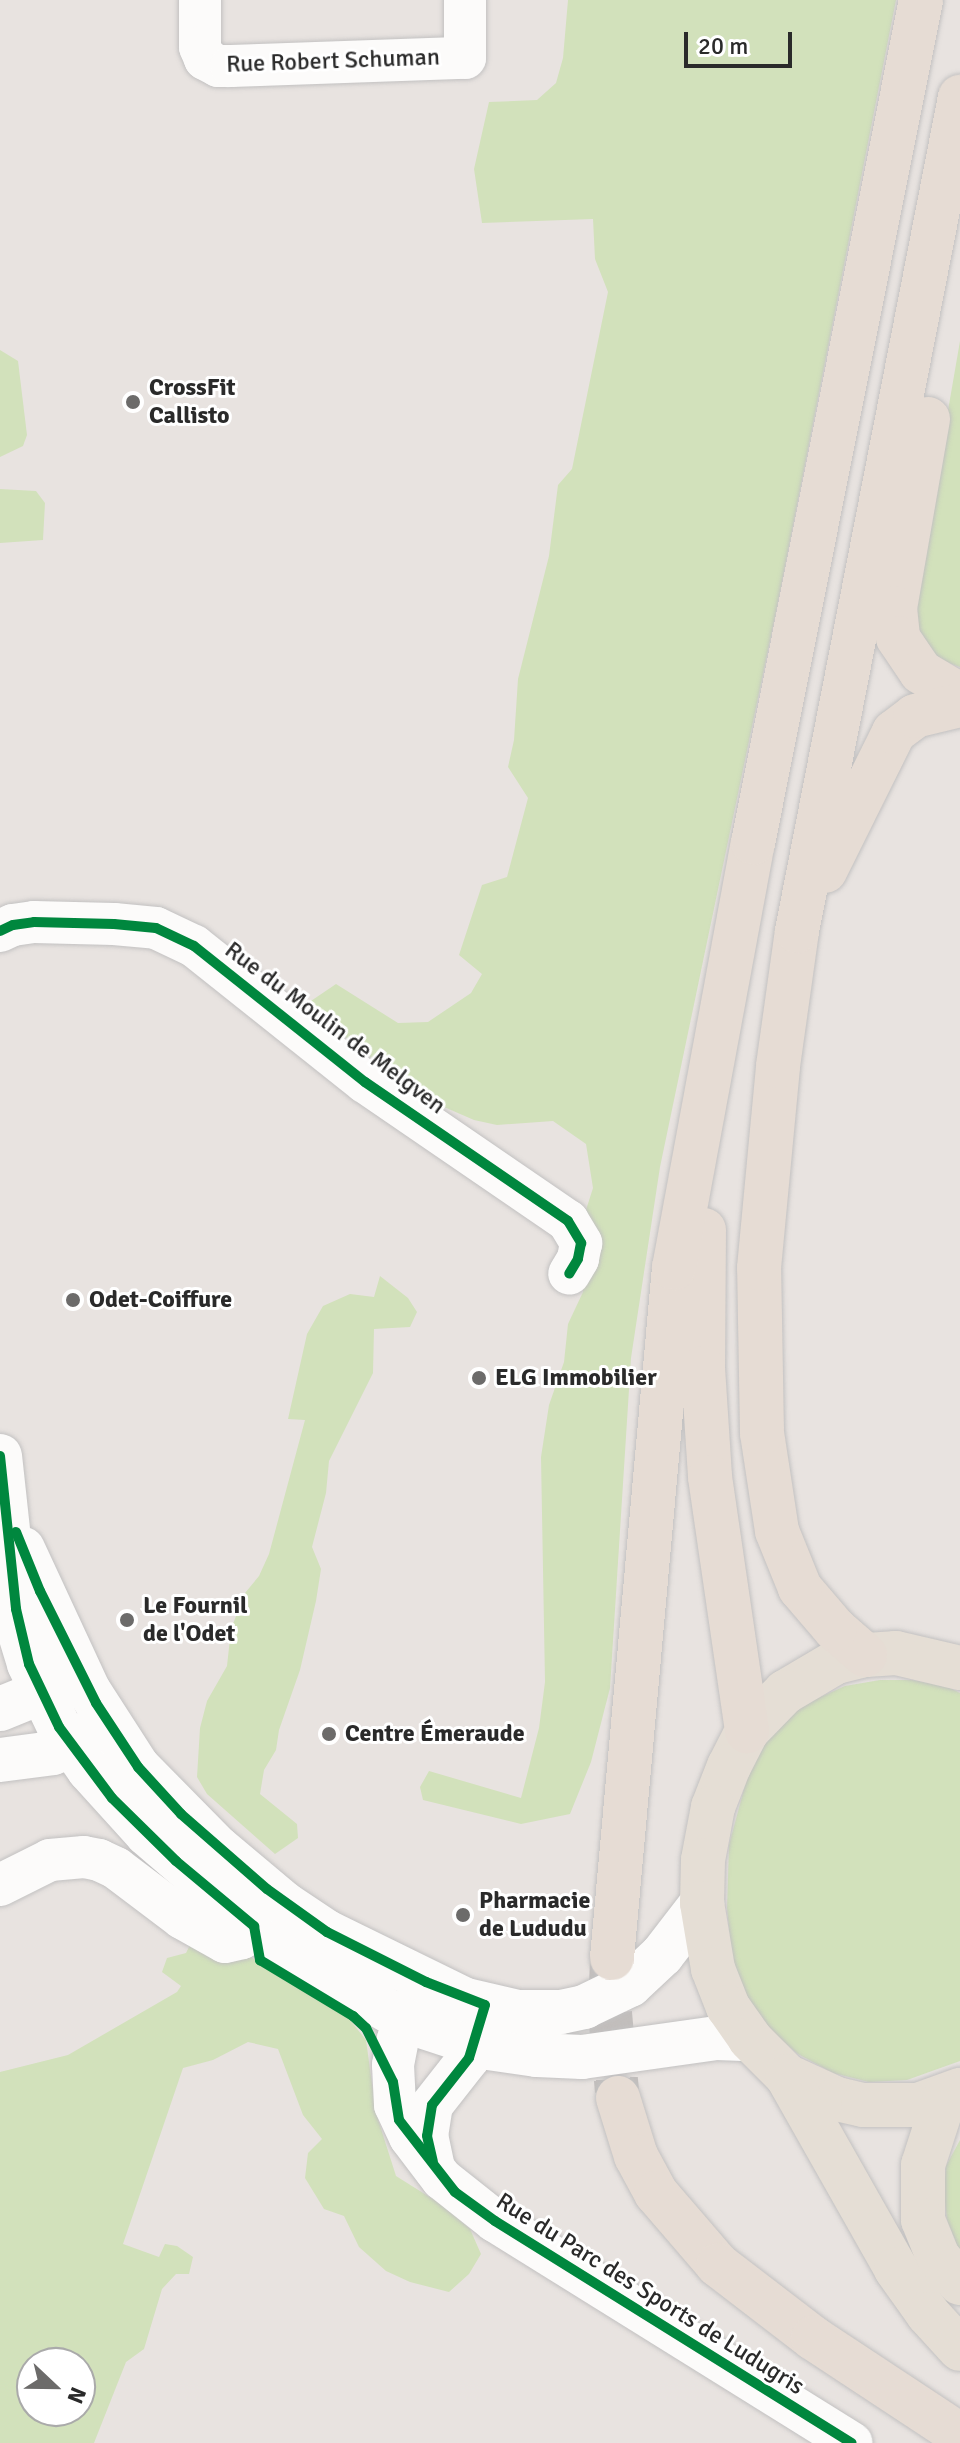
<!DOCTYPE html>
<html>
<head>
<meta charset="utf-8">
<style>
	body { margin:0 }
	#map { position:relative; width:960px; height:2443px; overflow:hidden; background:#e8e3e0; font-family:Signika,sans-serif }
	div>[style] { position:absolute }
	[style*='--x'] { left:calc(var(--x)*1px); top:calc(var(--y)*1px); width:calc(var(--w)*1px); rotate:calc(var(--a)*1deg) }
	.green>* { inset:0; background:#d2e1bb }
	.trunk-tunnel>* { height:44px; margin-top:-22px; transform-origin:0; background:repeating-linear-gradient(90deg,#c2bebc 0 44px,transparent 0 66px) }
	.roads { filter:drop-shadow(0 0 2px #c2c1c1) drop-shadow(0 0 2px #c2c1c1) }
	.minor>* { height:42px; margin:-21px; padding:0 21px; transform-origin:21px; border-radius:21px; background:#fcfbfa }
	.tertiary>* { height:44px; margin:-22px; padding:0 22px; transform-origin:22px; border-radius:22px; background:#fcfbfa }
	.primary>* { height:44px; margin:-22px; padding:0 22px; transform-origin:22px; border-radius:22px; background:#e5ded5 }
	.trunk>* { height:44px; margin:-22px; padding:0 22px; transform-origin:22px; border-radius:22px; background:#e6dcd4 }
	.cycleway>* { height:10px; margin:-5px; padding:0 5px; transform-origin:5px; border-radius:5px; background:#00873e }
	.dots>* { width:22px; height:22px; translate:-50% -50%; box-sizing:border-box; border:4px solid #fff; border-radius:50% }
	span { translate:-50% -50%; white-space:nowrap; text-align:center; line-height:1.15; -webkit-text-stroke:6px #fff; paint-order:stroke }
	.street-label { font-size:24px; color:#2a2a2a }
	.poi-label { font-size:24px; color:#2a2a2a; font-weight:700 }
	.left { translate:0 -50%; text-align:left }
	.north { position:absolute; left:16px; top:2347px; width:80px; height:80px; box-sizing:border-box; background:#fff; border:2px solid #aaa; border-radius:50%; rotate:112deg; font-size:22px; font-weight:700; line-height:32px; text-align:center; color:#2a2a2a }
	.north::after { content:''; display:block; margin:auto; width:28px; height:36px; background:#6c6b6a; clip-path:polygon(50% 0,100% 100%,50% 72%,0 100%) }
	.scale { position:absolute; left:684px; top:32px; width:108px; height:36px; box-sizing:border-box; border:4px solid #2a2a2a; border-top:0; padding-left:10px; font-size:24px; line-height:28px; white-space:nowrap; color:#2a2a2a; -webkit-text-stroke:6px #fff; paint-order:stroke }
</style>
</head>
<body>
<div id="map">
	<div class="green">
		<div style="clip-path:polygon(568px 0,896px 0,777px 607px,660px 1167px,631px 1358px,610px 1688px,591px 1762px,570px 1814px,521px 1824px,423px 1800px,420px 1787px,429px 1771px,521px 1798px,539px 1728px,545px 1682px,541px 1457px,549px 1405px,564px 1362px,568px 1324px,583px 1292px,585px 1213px,593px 1188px,586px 1144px,553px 1121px,497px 1125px,474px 1120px,421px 1097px,305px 1005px,336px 984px,398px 1023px,428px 1022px,471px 993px,482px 974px,459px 955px,482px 885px,507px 877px,528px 798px,508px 767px,514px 740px,518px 679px,549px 556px,558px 485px,572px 469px,608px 292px,595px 259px,593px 219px,482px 223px,474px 169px,489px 102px,537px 100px,556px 83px,563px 58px)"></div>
		<div style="clip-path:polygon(960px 341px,960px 667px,938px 659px,912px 619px)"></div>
		<div style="clip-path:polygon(0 350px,18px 361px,27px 435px,23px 446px,0 457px)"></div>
		<div style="clip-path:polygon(0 489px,36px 491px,45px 503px,43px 540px,0 543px)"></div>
		<div style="clip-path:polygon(380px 1276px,408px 1298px,417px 1312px,410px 1327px,374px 1329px,373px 1373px,329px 1461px,326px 1493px,312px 1547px,321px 1569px,316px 1601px,300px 1670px,279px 1730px,276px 1750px,264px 1770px,260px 1794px,297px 1824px,298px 1838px,275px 1854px,207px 1794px,197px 1777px,200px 1728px,207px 1701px,227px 1666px,231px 1629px,245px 1593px,259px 1576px,269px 1554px,305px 1420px,288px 1419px,307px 1334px,323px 1306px,350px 1294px,374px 1297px)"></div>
		<div style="clip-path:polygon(880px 1680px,912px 1680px,946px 1686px,960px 1693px,960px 2061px,907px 2080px,869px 2082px,833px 2073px,798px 2054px,765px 2026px,745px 1994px,732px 1961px,727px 1908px,729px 1845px,751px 1763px,777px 1724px,807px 1703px,845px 1686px)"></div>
		<div style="clip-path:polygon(evenodd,192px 1941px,244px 1953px,346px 2015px,366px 2040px,376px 2113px,396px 2176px,439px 2203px,470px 2229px,481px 2254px,469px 2274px,449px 2292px,410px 2282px,386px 2271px,359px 2247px,344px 2216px,324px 2209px,305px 2178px,308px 2153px,322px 2139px,303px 2115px,278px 2049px,248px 2042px,213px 2060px,183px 2068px,123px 2244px,159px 2257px,165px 2244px,177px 2246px,193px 2257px,189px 2274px,176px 2274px,162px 2289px,144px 2349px,126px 2362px,94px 2443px,0 2443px,0 2072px,68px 2055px,177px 1992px,181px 1986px,162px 1972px,167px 1958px,186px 1953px,192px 1941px,32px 2363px,80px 2363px,80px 2411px,32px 2411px,32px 2363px)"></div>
		<div style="clip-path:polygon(960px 2140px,960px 2253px,947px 2220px,944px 2193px,946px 2166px)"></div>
	</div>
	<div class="trunk-tunnel">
		<div style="--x:612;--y:1960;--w:53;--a:92.2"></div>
		<div style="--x:610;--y:2013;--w:78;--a:84.9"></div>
	</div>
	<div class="roads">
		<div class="minor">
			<div style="--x:200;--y:0;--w:47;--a:90"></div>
			<div style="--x:200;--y:47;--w:13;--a:67"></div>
			<div style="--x:205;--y:59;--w:15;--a:28"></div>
			<div style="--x:218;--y:66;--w:13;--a:0"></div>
			<div style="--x:231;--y:66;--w:234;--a:-2"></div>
			<div style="--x:465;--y:58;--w:58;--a:-90"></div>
			<div style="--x:0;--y:931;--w:14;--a:-25"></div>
			<div style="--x:13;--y:925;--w:21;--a:-8"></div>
			<div style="--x:34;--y:922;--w:80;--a:1.4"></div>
			<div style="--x:114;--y:924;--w:42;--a:5.4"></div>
			<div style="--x:156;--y:928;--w:42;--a:25.3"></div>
			<div style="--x:194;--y:946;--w:218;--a:38.5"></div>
			<div style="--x:365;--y:1082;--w:246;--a:34.4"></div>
			<div style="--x:568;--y:1221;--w:26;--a:59"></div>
			<div style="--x:581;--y:1243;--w:16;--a:101"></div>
			<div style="--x:578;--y:1259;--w:17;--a:121"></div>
			<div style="--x:0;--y:1885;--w:56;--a:-26.6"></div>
			<div style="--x:50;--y:1860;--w:34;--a:-5"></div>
			<div style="--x:84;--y:1857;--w:15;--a:11"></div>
			<div style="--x:99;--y:1860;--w:19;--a:25"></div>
			<div style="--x:116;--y:1868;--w:83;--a:37.1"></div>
			<div style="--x:182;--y:1918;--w:49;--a:29.2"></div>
			<div style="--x:225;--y:1942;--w:17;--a:-13"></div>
			<div style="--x:242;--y:1938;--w:17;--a:-45"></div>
			<div style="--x:254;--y:1926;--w:36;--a:-71"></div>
			<div style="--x:422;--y:1991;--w:54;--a:116.6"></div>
			<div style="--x:398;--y:2039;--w:26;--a:101"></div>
			<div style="--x:393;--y:2065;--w:40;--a:87.1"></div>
			<div style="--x:395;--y:2105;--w:35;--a:65"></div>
			<div style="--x:410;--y:2137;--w:53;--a:52.7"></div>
			<div style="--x:442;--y:2179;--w:68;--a:38.4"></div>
			<div style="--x:495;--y:2221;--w:420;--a:31.9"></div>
			<div style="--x:434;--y:2168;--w:33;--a:-102"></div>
			<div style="--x:427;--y:2136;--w:31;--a:-81"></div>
			<div style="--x:432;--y:2105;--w:60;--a:-51.8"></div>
			<div style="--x:469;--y:2058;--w:49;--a:-73.4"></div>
		</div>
		<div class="tertiary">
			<div style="--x:0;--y:1456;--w:176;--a:83.8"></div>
			<div style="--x:19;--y:1631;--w:34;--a:73"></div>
			<div style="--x:29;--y:1664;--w:70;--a:64.5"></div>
			<div style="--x:59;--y:1727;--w:52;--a:55.1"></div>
			<div style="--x:89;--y:1770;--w:86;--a:47.8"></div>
			<div style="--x:147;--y:1834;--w:141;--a:40.7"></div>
			<div style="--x:254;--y:1926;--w:75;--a:34.7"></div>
			<div style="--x:316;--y:1969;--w:104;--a:30"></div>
			<div style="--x:406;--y:2021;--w:86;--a:18.2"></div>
			<div style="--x:488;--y:2048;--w:49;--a:8.1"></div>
			<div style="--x:537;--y:2055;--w:45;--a:2.5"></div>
			<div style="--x:582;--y:2057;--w:136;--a:-8"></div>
			<div style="--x:717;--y:2038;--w:33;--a:2"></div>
			<div style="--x:23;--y:1549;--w:157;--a:65.1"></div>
			<div style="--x:89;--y:1691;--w:90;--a:57.2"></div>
			<div style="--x:138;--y:1767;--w:114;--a:45.4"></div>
			<div style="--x:218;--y:1848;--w:87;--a:39.9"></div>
			<div style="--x:285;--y:1904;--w:50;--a:33.7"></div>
			<div style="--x:327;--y:1932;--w:155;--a:26.1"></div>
			<div style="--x:466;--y:2000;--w:53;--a:13"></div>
			<div style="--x:518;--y:2012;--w:43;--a:0"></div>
			<div style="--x:561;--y:2012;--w:24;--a:-12"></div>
			<div style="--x:584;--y:2007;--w:51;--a:-25.6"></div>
			<div style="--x:630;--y:1985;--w:44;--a:-43.2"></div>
			<div style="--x:662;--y:1955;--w:66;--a:-52.4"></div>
			<div style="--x:0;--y:1709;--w:74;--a:-22.1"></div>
			<div style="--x:0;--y:1760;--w:53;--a:-7.5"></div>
			<div style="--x:53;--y:1753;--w:48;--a:-30.3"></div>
		</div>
		<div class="primary">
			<div style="--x:960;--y:1668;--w:66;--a:-166.8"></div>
			<div style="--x:896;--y:1653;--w:31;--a:176"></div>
			<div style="--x:865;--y:1655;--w:30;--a:166"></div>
			<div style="--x:836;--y:1662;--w:59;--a:149.5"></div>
			<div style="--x:785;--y:1692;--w:54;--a:134.3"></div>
			<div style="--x:747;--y:1731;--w:39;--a:117"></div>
			<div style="--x:729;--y:1766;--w:44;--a:111.3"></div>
			<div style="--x:713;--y:1807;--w:54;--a:100.7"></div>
			<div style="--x:703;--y:1860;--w:43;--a:91.3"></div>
			<div style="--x:702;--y:1903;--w:67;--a:80.5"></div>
			<div style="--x:713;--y:1969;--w:41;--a:68.5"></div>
			<div style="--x:728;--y:2007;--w:39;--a:55"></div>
			<div style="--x:750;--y:2039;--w:52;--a:45"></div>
			<div style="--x:787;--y:2076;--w:55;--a:24.7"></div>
			<div style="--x:837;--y:2099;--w:27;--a:13"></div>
			<div style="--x:863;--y:2105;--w:55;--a:0"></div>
			<div style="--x:918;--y:2105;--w:45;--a:-19.7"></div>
			<div style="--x:787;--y:2076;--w:222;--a:60.5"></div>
			<div style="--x:896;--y:2269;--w:55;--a:54.6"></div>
			<div style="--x:928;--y:2314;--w:47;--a:47.6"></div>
			<div style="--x:945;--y:2097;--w:71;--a:107.9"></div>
			<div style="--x:923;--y:2165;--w:55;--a:90"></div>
			<div style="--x:923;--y:2220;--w:40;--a:68"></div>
			<div style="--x:938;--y:2257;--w:34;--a:50"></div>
		</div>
		<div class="trunk">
			<div style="--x:928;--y:419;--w:192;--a:99.9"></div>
			<div style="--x:895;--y:608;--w:30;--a:84"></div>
			<div style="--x:898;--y:638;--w:41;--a:55.9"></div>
			<div style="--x:921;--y:672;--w:45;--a:30.5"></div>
			<div style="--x:825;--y:871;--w:155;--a:-63.6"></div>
			<div style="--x:894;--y:732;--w:26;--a:-37"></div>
			<div style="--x:915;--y:716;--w:46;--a:-13.7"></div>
			<div style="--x:704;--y:1230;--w:138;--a:90.4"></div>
			<div style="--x:703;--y:1368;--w:109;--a:86.3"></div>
			<div style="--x:710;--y:1477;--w:257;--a:81.7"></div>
			<div style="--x:865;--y:1655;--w:40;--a:-139"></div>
			<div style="--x:835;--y:1629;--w:54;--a:-130.5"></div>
			<div style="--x:800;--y:1588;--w:61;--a:-112"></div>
			<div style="--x:777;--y:1531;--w:99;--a:-98.7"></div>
			<div style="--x:762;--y:1433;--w:165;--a:-91"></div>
			<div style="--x:759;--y:1268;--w:203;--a:-84.6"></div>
			<div style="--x:778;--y:1066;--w:136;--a:-82"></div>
			<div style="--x:797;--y:931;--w:850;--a:-78.94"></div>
			<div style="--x:612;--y:1958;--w:693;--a:-84.87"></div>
			<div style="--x:674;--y:1268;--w:432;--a:-79.5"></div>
			<div style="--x:753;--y:843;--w:860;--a:-78.73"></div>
			<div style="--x:618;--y:2098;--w:61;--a:72.8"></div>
			<div style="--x:636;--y:2156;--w:42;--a:61.6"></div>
			<div style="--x:656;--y:2193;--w:95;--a:49.3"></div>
			<div style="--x:718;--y:2265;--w:120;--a:37.5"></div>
			<div style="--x:813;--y:2338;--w:176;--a:33.4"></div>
		</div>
	</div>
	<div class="cycleway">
		<div style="--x:0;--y:931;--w:14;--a:-25"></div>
		<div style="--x:13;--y:925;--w:21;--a:-8"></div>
		<div style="--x:34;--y:922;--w:80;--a:1.4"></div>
		<div style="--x:114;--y:924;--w:42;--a:5.4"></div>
		<div style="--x:156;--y:928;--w:42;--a:25.3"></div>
		<div style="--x:194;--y:946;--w:218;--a:38.5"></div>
		<div style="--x:365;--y:1082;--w:246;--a:34.4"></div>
		<div style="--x:568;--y:1221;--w:26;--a:59"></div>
		<div style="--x:581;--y:1243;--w:16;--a:101"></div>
		<div style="--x:578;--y:1259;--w:17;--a:121"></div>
		<div style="--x:0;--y:1456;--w:154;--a:84"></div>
		<div style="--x:16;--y:1609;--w:57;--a:76.7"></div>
		<div style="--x:29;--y:1664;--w:70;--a:64.5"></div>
		<div style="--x:59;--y:1727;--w:89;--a:53.3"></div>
		<div style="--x:112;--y:1798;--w:90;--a:44.5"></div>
		<div style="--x:176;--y:1861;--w:102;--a:39.8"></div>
		<div style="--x:254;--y:1926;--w:35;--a:80"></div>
		<div style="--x:260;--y:1960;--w:109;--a:31.1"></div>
		<div style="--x:353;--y:2016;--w:18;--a:43"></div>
		<div style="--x:366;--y:2028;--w:60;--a:63.4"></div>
		<div style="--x:393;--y:2082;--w:38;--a:81"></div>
		<div style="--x:399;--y:2120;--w:91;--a:52.1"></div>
		<div style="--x:455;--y:2192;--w:49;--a:35.9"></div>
		<div style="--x:495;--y:2221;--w:420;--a:31.9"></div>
		<div style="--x:16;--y:1532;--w:64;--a:67.9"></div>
		<div style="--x:40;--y:1591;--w:125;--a:63.4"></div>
		<div style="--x:96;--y:1703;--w:77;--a:56.7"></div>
		<div style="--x:138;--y:1767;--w:64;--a:47.5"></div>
		<div style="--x:181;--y:1814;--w:114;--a:41.1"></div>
		<div style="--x:267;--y:1889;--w:74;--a:35.6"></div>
		<div style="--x:327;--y:1932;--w:111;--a:26.8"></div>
		<div style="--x:426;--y:1982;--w:63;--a:21.3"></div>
		<div style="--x:485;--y:2005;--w:55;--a:106.8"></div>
		<div style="--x:469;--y:2058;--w:60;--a:128.2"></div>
		<div style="--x:432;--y:2105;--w:31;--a:99"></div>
		<div style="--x:427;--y:2136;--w:26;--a:77"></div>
	</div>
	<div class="dots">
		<div style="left:133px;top:402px;background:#6c6b6a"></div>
		<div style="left:73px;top:1300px;background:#6c6b6a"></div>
		<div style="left:479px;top:1378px;background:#6c6b6a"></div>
		<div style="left:127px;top:1620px;background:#6c6b6a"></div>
		<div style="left:329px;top:1734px;background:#6c6b6a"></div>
		<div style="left:463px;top:1915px;background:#6c6b6a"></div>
	</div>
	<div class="street-label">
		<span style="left:333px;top:61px;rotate:-2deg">Rue Robert Schuman</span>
		<span style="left:335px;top:1028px;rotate:37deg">Rue du Moulin de Melgven</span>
		<span style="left:650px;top:2294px;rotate:32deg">Rue du Parc des Sports de Ludugris</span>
	</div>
	<div class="poi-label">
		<span class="left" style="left:149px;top:402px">CrossFit<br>Callisto</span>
		<span class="left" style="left:89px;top:1300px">Odet-Coiffure</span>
		<span class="left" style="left:495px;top:1378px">ELG Immobilier</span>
		<span class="left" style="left:143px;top:1620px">Le Fournil<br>de l'Odet</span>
		<span class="left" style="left:345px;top:1734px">Centre Émeraude</span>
		<span class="left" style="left:479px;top:1915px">Pharmacie<br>de Lududu</span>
	</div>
	<div class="north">N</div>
	<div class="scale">20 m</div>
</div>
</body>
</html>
